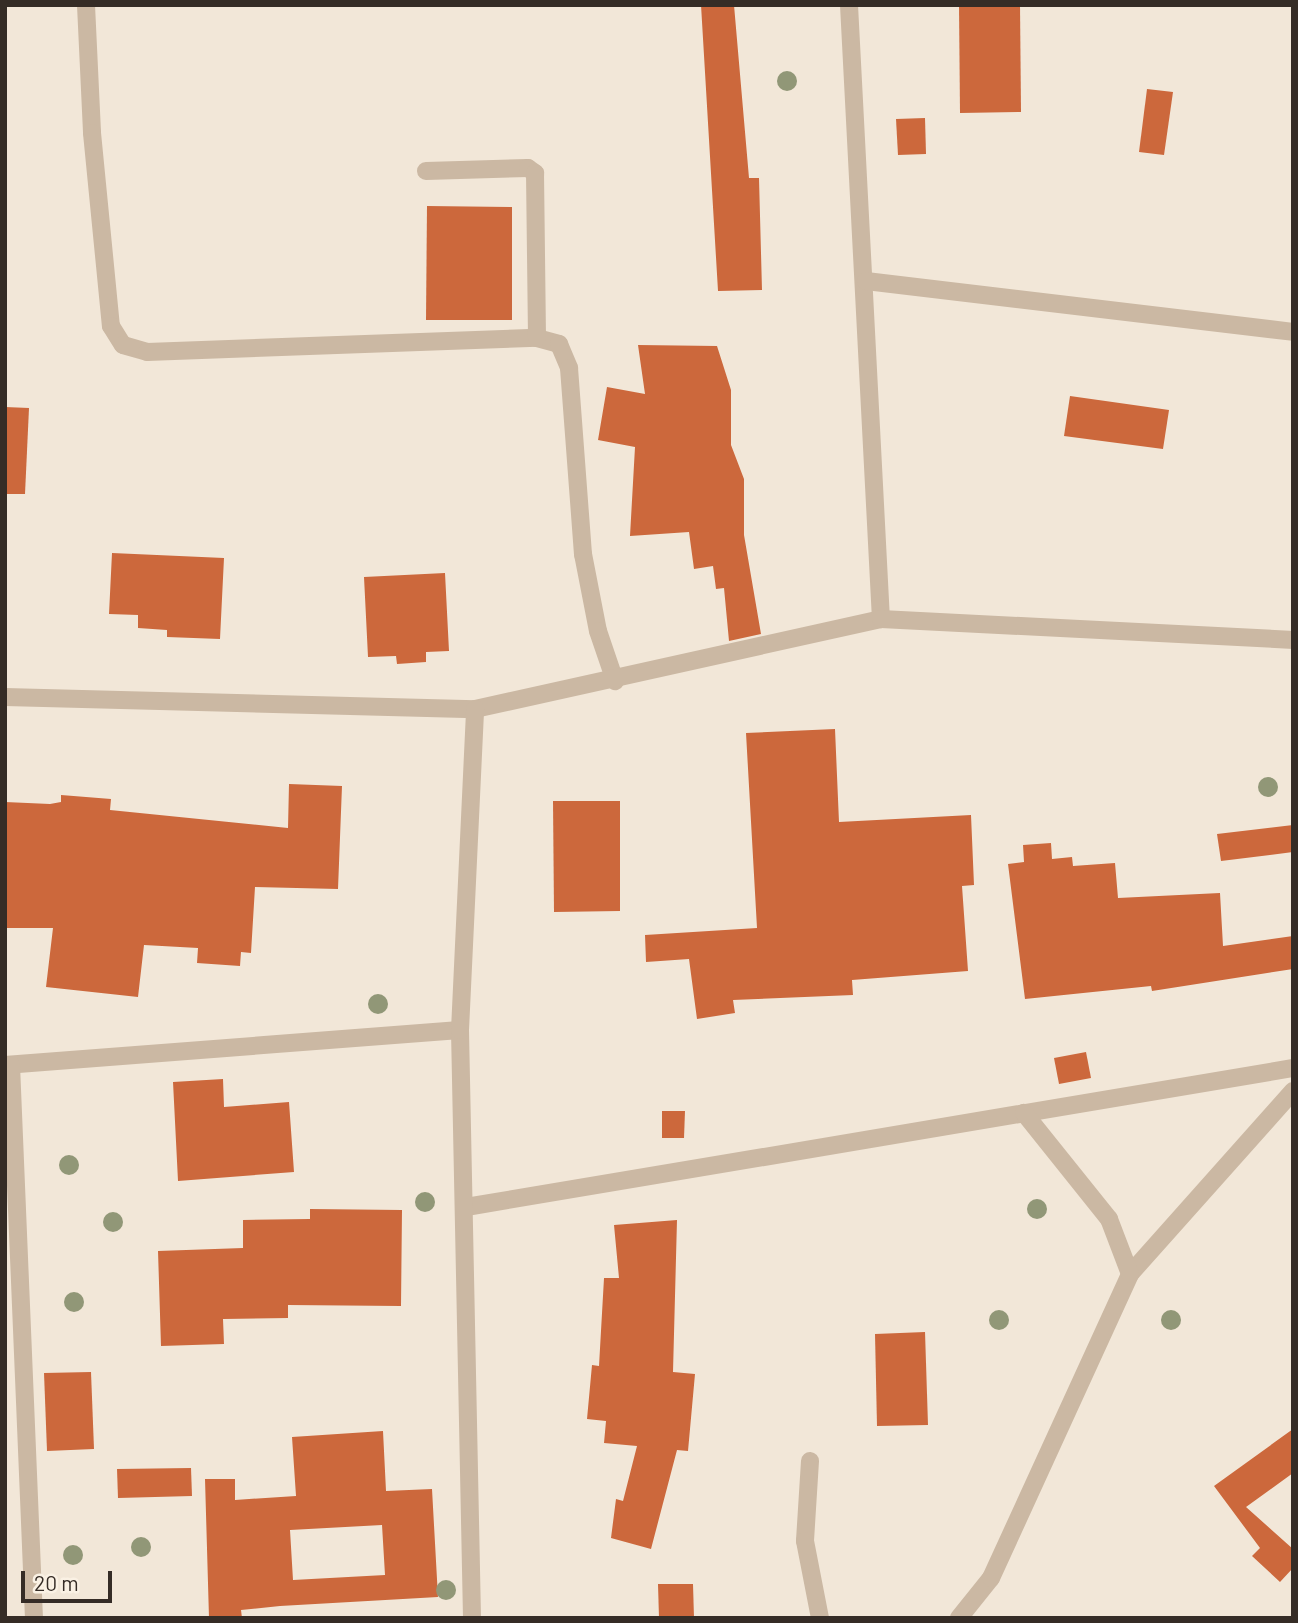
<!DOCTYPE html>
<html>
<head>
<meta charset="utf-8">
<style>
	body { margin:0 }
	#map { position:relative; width:1298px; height:1623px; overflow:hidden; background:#f2e7d8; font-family:Barlow,sans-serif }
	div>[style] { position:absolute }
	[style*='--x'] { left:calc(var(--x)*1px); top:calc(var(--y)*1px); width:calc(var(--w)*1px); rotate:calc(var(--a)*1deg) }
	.building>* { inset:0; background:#cc683c }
	.street>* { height:18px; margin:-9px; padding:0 9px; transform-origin:9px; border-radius:9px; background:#cbb8a3 }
	.trees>* { width:20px; height:20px; margin:-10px; border-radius:50%; background:#919777 }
	span { translate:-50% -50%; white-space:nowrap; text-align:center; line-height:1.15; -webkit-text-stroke:5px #faf1e4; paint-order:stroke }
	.frame { position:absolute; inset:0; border:7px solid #352c26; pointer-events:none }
	.scale { position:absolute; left:21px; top:1571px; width:91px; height:32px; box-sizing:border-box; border:4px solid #352c26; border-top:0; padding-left:9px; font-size:21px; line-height:24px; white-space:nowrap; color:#352c26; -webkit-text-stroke:5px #faf1e4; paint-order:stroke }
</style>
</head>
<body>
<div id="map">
	<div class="building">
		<div style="clip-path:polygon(701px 5px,734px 5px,749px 178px,759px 178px,762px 290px,718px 291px)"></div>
		<div style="clip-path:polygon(959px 5px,1020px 5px,1021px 112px,960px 113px)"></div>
		<div style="clip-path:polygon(1147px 89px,1173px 92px,1164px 155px,1139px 152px)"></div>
		<div style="clip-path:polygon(925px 118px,926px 154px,898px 155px,896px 119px)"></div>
		<div style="clip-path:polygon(427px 206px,512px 207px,512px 320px,426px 320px)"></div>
		<div style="clip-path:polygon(638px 345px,717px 346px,731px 390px,731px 445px,744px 479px,744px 535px,761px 634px,729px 641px,724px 588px,716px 589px,713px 566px,694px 569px,689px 532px,630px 536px,635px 447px,598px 440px,607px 387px,645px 394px)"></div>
		<div style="clip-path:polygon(1070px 396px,1169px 410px,1163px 449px,1064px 436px)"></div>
		<div style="clip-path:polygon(5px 407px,29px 408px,25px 494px,5px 494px)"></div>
		<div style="clip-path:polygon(112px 553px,224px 558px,220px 639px,167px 637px,167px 630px,138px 628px,138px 615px,109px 614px)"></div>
		<div style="clip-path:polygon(445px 573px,449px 651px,426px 652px,426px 662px,397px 664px,396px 656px,368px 657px,364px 577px)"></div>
		<div style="clip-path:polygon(835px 729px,839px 822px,971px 815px,974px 885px,962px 886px,968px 971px,852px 980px,853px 995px,733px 1000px,735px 1013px,697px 1019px,689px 959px,646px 962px,645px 935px,757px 928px,746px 733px)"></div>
		<div style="clip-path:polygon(289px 784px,342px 786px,338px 889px,255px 887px,251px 953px,241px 952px,240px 966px,197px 963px,198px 948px,144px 945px,138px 997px,46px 987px,53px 928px,5px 928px,5px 802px,50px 804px,61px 802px,61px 795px,111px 799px,110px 810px,288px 828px)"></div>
		<div style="clip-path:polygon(553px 801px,620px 801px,620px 911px,554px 912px)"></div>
		<div style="clip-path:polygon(1293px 825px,1293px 852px,1221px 861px,1217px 834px)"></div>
		<div style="clip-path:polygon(1051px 843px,1052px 859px,1072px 857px,1073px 866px,1115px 863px,1118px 898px,1220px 893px,1223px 946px,1293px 936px,1293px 969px,1152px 991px,1151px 986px,1025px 999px,1008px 864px,1024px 862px,1023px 845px)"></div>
		<div style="clip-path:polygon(1086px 1052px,1091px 1078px,1059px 1084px,1054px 1058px)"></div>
		<div style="clip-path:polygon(223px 1079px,224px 1107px,289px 1102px,294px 1172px,178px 1181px,173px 1082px)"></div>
		<div style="clip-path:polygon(662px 1111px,685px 1111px,684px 1138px,662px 1138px)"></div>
		<div style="clip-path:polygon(310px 1209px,402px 1210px,401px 1306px,288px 1305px,288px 1318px,223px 1319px,224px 1344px,161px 1346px,158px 1251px,243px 1248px,243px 1220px,310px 1219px)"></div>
		<div style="clip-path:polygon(677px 1220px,673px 1372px,695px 1374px,688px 1451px,677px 1450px,651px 1549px,611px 1538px,616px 1499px,623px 1501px,637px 1446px,604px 1443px,606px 1421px,587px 1419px,592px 1365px,599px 1366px,604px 1278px,619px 1278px,614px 1225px)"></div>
		<div style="clip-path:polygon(925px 1332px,928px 1425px,877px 1426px,875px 1334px)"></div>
		<div style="clip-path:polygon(91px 1372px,94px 1449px,47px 1451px,44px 1373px)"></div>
		<div style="clip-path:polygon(1293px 1429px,1293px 1473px,1246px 1507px,1293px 1549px,1293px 1568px,1280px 1582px,1252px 1556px,1260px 1548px,1214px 1486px)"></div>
		<div style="clip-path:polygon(evenodd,383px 1431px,386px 1491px,432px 1489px,438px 1597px,280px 1606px,241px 1610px,242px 1618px,209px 1618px,205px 1479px,235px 1479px,235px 1500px,296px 1496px,292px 1437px,383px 1431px,382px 1525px,385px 1575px,293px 1580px,290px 1530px,382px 1525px)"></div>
		<div style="clip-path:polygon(191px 1468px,192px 1496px,118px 1498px,117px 1469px)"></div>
		<div style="clip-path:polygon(658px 1584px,693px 1584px,694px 1618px,659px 1618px)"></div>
	</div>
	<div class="street">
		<div style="--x:86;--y:5;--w:128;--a:87.3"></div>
		<div style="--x:92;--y:133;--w:194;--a:84.4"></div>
		<div style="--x:111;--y:326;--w:22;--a:58"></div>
		<div style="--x:123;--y:345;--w:25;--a:16"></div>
		<div style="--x:147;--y:352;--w:390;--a:-2.1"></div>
		<div style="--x:537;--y:338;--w:23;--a:15"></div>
		<div style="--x:559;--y:344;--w:26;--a:67"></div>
		<div style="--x:569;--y:368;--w:187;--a:85.7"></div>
		<div style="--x:583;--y:554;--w:78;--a:79"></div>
		<div style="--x:598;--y:631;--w:53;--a:71.2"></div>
		<div style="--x:849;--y:5;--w:615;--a:87.02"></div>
		<div style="--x:426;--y:171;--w:102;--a:-1.7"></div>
		<div style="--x:528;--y:168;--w:9;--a:36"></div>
		<div style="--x:535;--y:173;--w:165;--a:89.3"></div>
		<div style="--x:866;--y:281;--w:430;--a:6.8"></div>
		<div style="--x:5;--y:697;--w:470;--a:1.5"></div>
		<div style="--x:475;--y:709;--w:416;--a:-12.5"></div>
		<div style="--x:881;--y:619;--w:413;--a:2.9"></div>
		<div style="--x:5;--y:1065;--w:456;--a:-4.4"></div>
		<div style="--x:11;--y:1065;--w:553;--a:87.62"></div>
		<div style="--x:466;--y:1207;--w:839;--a:-9.54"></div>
		<div style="--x:1130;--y:1274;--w:245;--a:-48.3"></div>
		<div style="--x:810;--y:1461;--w:80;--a:93.6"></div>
		<div style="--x:805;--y:1541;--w:78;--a:79"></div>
		<div style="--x:472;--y:1618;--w:588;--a:-91.17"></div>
		<div style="--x:460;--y:1030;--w:321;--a:-87.3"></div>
		<div style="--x:959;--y:1618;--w:51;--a:-51.3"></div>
		<div style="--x:991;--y:1578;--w:334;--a:-65.4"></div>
		<div style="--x:1130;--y:1274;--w:59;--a:-110.9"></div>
		<div style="--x:1109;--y:1219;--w:136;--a:-128.7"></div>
	</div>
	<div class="trees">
		<div style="left:787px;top:81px"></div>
		<div style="left:1268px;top:787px"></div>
		<div style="left:378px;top:1004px"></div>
		<div style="left:69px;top:1165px"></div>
		<div style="left:425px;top:1202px"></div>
		<div style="left:1037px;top:1209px"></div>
		<div style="left:113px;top:1222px"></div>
		<div style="left:74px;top:1302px"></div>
		<div style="left:999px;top:1320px"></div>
		<div style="left:1171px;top:1320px"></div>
		<div style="left:141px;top:1547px"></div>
		<div style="left:73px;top:1555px"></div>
		<div style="left:446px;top:1590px"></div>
	</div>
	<div class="frame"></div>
	<div class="scale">20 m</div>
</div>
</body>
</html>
